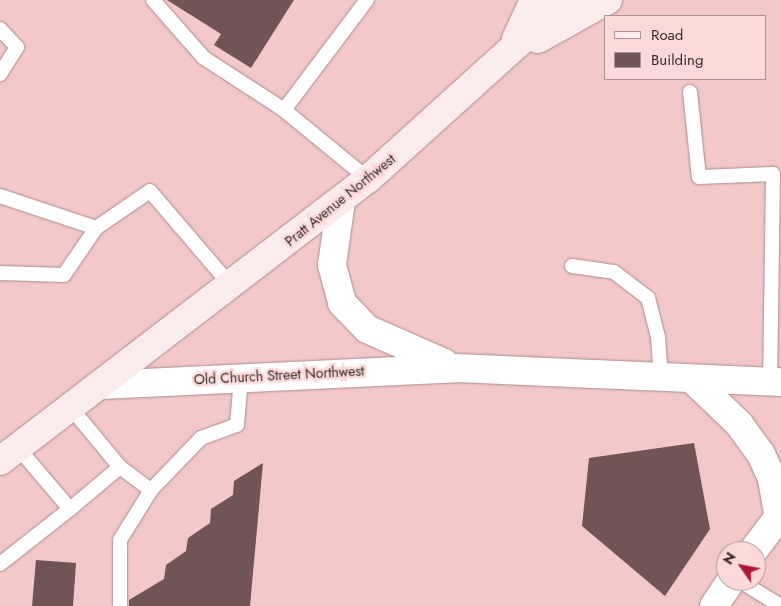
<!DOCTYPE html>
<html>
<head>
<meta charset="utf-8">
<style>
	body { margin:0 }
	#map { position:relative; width:781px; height:606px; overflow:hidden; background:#fcd9d9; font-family:Jost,sans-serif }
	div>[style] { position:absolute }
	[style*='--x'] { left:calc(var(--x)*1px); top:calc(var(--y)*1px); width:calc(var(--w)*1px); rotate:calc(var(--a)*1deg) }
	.built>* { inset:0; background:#f2c8c8 }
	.building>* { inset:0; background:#715454 }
	.roads { filter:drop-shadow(0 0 1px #ac8c8c) drop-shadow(0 0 1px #ac8c8c) }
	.service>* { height:14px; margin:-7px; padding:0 7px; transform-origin:7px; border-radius:7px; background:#fff }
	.minor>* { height:28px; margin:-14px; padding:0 14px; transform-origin:14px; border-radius:14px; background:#fff }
	.secondary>* { height:28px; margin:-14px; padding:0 14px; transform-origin:14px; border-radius:14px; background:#faecec }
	span { translate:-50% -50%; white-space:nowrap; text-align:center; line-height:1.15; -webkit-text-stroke:5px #fcd9d9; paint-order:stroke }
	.street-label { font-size:14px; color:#372a2a }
	.legend { position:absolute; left:604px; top:15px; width:162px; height:65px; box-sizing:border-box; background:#fcd9d9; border:1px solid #ad9393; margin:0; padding:6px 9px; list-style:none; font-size:15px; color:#372a2a }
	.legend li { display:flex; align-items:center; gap:10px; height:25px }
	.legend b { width:25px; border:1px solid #ad9393 }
	.north { position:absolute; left:716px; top:541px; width:50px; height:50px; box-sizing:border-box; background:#fcd9d9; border:1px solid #ad9393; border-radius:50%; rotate:303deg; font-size:14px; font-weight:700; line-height:20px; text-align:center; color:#372a2a }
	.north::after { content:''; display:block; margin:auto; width:18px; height:22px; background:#ac1635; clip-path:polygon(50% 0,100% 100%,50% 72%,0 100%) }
</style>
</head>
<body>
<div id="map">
	<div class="built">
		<div style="clip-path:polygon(evenodd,0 0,781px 0,781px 606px,0 606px,0 0,605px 16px,765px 16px,765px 79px,605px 79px,605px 16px,0 0,726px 551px,756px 551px,756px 581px,726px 581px,726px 551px)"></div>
	</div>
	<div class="building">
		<div style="clip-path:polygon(167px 0,294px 0,251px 68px,214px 45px,221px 34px)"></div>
		<div style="clip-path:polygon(694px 443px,710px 529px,665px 596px,582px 526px,589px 458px)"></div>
		<div style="clip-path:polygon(263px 463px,250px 606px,129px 606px,129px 600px,164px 579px,166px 565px,186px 551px,188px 538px,210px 523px,211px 509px,233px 495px,234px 481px)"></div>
		<div style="clip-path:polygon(36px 560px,76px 563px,73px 606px,32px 606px)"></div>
	</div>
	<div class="roads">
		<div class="service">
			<div style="--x:153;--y:0;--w:77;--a:48.7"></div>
			<div style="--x:204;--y:58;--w:95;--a:33"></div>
			<div style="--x:284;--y:110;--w:109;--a:39.4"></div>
			<div style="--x:0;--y:29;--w:25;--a:47"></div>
			<div style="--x:17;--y:47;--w:32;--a:122"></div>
			<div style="--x:690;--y:92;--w:85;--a:84"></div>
			<div style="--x:699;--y:177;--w:74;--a:-2.3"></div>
			<div style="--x:773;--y:174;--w:207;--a:90.8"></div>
			<div style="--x:284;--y:110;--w:138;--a:-53"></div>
			<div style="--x:0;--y:196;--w:101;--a:18.4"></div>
			<div style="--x:96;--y:228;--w:65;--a:-34.4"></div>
			<div style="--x:150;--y:191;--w:125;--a:49.5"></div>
			<div style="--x:572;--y:266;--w:42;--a:8.1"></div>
			<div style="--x:614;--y:272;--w:43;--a:37.4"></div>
			<div style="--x:648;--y:298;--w:40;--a:75.6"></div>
			<div style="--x:658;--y:337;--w:42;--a:85.9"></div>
			<div style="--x:0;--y:273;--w:64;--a:1.8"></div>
			<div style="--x:64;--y:275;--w:57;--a:-55.8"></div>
			<div style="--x:71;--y:408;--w:77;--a:50.3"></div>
			<div style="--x:120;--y:467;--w:39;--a:37"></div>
			<div style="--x:151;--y:490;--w:72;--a:-46.1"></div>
			<div style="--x:201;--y:438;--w:38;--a:-20"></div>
			<div style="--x:237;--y:425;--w:48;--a:-85.2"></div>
			<div style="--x:70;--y:509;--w:65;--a:-40"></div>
			<div style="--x:0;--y:564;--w:89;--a:-38.2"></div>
			<div style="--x:70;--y:509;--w:80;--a:-130.4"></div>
			<div style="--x:740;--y:581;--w:48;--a:31.4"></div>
			<div style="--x:120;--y:606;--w:66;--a:-90"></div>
			<div style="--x:120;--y:540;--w:59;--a:-58.2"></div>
		</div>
		<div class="minor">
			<div style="--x:341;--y:201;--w:65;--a:98"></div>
			<div style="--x:332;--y:265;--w:39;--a:75"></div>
			<div style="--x:342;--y:303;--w:36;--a:46"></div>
			<div style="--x:367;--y:329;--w:84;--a:23.8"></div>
			<div style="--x:693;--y:380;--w:64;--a:43.7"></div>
			<div style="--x:739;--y:424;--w:37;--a:54"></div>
			<div style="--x:761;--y:454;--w:27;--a:66"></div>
			<div style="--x:772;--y:479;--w:39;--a:80"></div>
			<div style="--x:101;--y:385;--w:356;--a:-2.7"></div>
			<div style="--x:457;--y:368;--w:324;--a:2.5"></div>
			<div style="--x:753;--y:551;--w:46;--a:-52.9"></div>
			<div style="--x:714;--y:606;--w:30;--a:-56"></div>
		</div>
		<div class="secondary">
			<div style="--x:516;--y:39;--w:43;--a:-65.2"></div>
			<div style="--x:538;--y:39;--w:80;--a:-29.1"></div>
			<div style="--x:0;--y:461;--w:464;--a:-37.5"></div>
			<div style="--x:368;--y:179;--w:267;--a:-42.1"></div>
		</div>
	</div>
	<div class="street-label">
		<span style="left:340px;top:200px;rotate:-39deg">Pratt Avenue Northwest</span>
		<span style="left:279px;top:375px;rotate:-3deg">Old Church Street Northwest</span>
	</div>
	<ul class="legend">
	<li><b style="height:6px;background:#faecec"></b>Road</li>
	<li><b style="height:14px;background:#715454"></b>Building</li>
	</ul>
	<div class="north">N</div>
</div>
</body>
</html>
